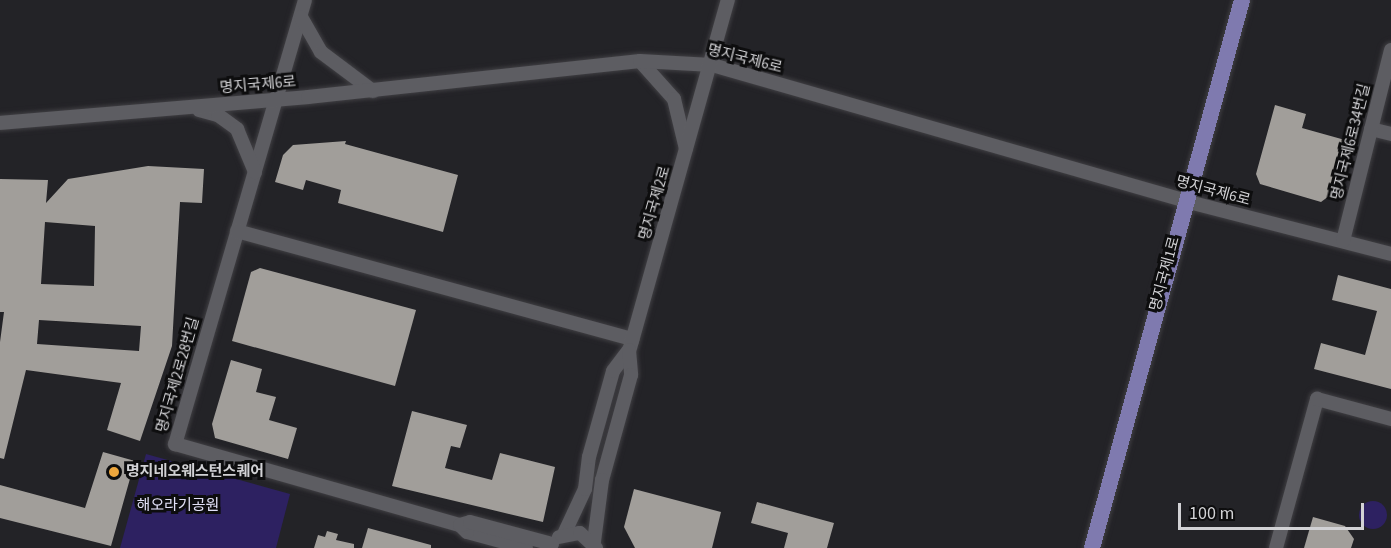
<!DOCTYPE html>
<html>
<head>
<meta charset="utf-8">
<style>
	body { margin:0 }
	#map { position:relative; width:1391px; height:548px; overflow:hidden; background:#232327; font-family:"Source Sans 3","Noto Sans KR",sans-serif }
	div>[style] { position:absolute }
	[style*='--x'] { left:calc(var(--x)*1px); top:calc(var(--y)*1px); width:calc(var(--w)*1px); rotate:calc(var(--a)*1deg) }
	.green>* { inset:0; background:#2d2161 }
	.round { border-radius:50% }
	.building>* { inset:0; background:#a19e9a }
	.roads { filter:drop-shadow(0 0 2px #403f43) drop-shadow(0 0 2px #403f43) }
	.minor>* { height:14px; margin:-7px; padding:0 7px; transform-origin:7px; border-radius:7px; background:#5d5d62 }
	.major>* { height:16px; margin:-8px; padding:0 8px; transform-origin:8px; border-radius:8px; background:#7f7aaf }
	.dots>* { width:16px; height:16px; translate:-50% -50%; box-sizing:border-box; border:3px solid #0d0d0e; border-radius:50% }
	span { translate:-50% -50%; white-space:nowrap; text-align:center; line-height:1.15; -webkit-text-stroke:6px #0d0d0e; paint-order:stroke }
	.street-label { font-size:15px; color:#d2d2d5 }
	.poi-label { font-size:15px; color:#d2d2d5; font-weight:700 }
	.left { translate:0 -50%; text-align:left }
	.park-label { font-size:15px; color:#e2e1f7 }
	.scale { position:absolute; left:1178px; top:503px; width:186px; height:27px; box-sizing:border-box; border:3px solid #d2d2d5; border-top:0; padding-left:8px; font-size:18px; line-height:21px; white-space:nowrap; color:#d2d2d5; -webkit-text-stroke:4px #0d0d0e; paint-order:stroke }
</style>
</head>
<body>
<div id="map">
	<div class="green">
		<div style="clip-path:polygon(146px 454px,290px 494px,276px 548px,120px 548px)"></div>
		<div class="round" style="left:1359px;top:501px;width:28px;height:28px"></div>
	</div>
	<div class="building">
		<div style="clip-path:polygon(1275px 105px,1306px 114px,1302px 128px,1345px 140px,1329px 196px,1321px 202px,1260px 184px,1256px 174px)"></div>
		<div style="clip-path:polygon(346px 141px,345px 144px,458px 175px,443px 232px,338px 203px,341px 190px,306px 180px,303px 190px,275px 182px,283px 155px,293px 145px)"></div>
		<div style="clip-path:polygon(evenodd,148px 166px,204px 169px,202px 203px,180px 202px,172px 346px,140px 441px,107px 430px,121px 383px,26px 370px,4px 459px,0 458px,0 342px,4px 312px,0 312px,0 179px,48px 180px,46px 203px,68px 179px,148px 166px,45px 222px,95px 226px,94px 286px,41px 284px,45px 222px,148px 166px,39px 320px,141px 326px,139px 351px,37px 344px,39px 320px)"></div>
		<div style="clip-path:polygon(260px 268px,416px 310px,395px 386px,232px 341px,251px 272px)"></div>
		<div style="clip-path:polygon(1338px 275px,1391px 289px,1391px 389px,1314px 369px,1321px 343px,1365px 355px,1377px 311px,1332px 300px)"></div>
		<div style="clip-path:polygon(231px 360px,262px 369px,256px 392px,276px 397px,269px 420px,297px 428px,288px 459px,215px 438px,212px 424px)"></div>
		<div style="clip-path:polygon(412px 411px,467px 425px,460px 448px,451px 446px,445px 468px,492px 480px,500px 453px,555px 467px,543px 522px,392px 486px)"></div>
		<div style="clip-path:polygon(103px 452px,135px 461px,111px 546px,0 518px,0 485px,85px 508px)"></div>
		<div style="clip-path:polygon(634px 489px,721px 512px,712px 548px,635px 548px,624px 527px)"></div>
		<div style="clip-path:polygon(757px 502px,834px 523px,827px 548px,784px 548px,788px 533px,751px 523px)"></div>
		<div style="clip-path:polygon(1313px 517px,1345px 526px,1354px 539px,1351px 548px,1304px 548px)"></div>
		<div style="clip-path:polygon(368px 528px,431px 545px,431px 548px,362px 548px)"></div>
		<div style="clip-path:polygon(327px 531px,338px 534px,336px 540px,354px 544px,354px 548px,314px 548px,318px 535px,325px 537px)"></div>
	</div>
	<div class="roads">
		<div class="minor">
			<div style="--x:305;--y:0;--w:463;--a:106.3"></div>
			<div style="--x:175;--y:444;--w:296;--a:15.9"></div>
			<div style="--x:301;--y:17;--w:40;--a:60.3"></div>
			<div style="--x:321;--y:52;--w:65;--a:36.9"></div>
			<div style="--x:640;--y:61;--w:51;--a:48.2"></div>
			<div style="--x:674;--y:99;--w:51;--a:76.5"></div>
			<div style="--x:199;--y:110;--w:20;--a:15"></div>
			<div style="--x:218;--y:115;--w:24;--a:36"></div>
			<div style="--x:237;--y:129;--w:47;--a:67.3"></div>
			<div style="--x:0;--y:123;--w:309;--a:-4.8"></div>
			<div style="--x:308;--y:97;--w:334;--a:-6.2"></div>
			<div style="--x:640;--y:61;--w:72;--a:3.2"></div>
			<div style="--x:712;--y:65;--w:492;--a:16"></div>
			<div style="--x:1185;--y:201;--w:213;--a:14.4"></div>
			<div style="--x:1371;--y:129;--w:21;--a:14"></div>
			<div style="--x:237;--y:231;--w:410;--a:15.3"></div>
			<div style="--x:1343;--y:241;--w:197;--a:-75.9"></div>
			<div style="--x:630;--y:348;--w:362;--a:-74.3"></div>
			<div style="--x:564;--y:534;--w:50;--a:-65"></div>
			<div style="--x:585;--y:489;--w:32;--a:-83"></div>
			<div style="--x:589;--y:457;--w:89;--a:-74.4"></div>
			<div style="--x:613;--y:371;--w:26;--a:-53"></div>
			<div style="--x:629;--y:350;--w:25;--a:85"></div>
			<div style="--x:631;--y:375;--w:109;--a:105.4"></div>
			<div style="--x:602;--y:480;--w:63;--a:97.4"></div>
			<div style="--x:559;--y:537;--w:21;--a:-11"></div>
			<div style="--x:580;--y:533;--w:22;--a:43"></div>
			<div style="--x:526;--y:548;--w:61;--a:-164.8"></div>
			<div style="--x:467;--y:532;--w:10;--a:-135"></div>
			<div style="--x:460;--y:525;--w:10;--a:-17"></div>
			<div style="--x:470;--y:522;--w:85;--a:15"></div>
			<div style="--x:1276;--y:548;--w:155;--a:-74.6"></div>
			<div style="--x:1317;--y:399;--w:77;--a:15.1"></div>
		</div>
		<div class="major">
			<div style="--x:1092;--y:548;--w:568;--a:-74.69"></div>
		</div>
	</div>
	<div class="dots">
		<div style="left:114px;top:472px;background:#eea73d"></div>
	</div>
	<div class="street-label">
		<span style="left:745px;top:59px;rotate:14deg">명지국제6로</span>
		<span style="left:258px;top:85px;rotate:-5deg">명지국제6로</span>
		<span style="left:1351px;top:142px;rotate:-76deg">명지국제6로34번길</span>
		<span style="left:1213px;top:191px;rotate:15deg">명지국제6로</span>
		<span style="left:655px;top:203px;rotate:-74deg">명지국제2로</span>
		<span style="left:1165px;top:274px;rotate:-75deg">명지국제1로</span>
		<span style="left:178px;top:375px;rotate:-74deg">명지국제2로28번길</span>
	</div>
	<div class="poi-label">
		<span class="left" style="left:126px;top:472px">명지네오웨스턴스퀘어</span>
	</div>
	<div class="park-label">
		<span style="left:178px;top:506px">해오라기공원</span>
	</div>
	<div class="scale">100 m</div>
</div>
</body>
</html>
